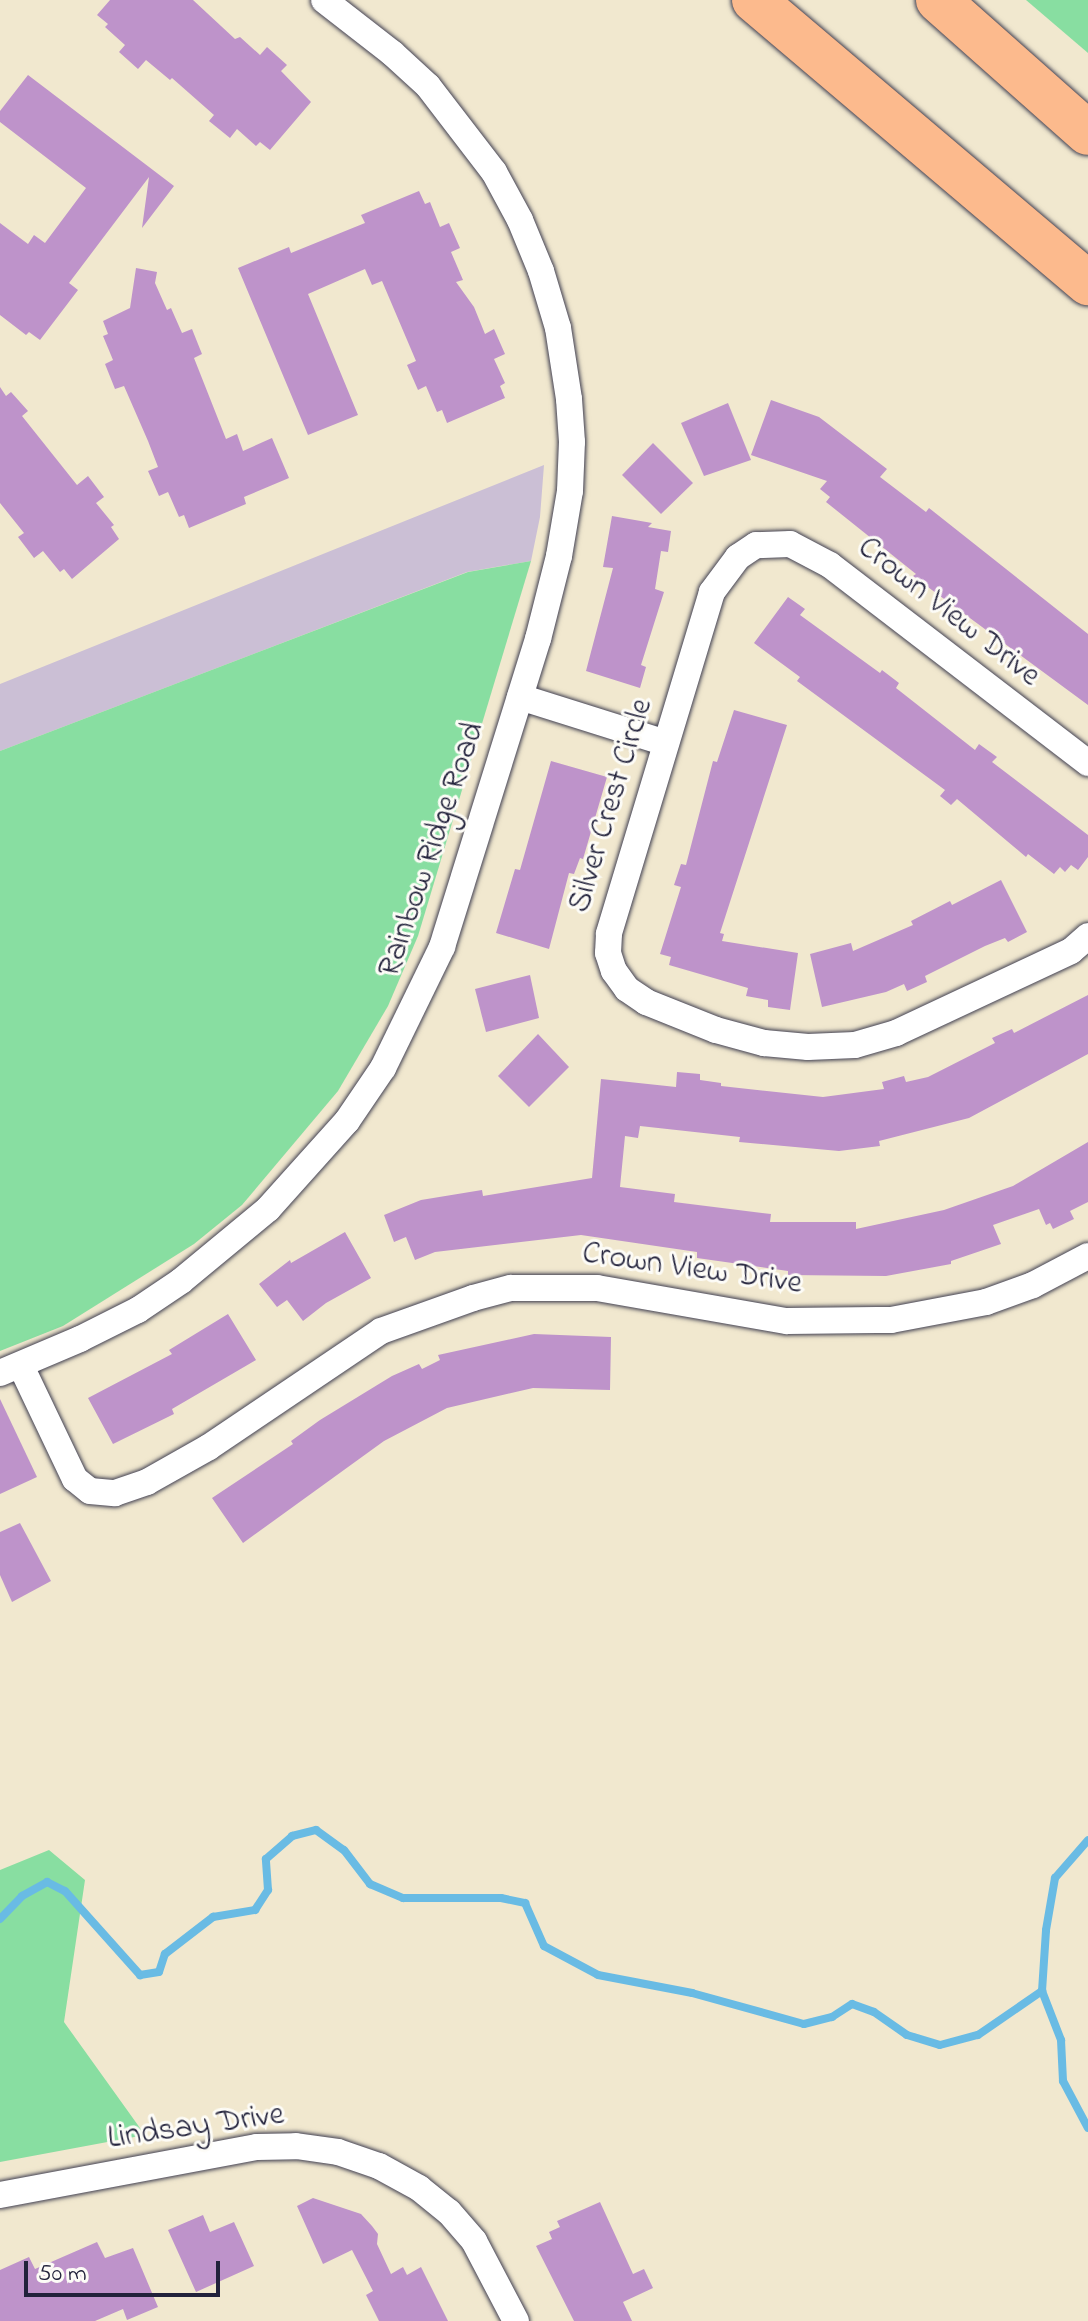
<!DOCTYPE html>
<html>
<head>
<meta charset="utf-8">
<style>
	body { margin:0 }
	#map { position:relative; width:1088px; height:2321px; overflow:hidden; background:#f1e8cf; font-family:"Indie Flower",sans-serif }
	div>[style] { position:absolute }
	[style*='--x'] { left:calc(var(--x)*1px); top:calc(var(--y)*1px); width:calc(var(--w)*1px); rotate:calc(var(--a)*1deg) }
	.industrial>* { inset:0; background:#cbbfd5 }
	.green>* { inset:0; background:#88dea1 }
	.stream>* { height:8px; margin:-4px; padding:0 4px; transform-origin:4px; border-radius:4px; background:#69bbe4 }
	.building>* { inset:0; background:#be93ca }
	.roads { filter:drop-shadow(0 0 2px #414051) drop-shadow(0 0 2px #414051) }
	.minor>* { height:26px; margin:-13px; padding:0 13px; transform-origin:13px; border-radius:13px; background:#fff }
	.motorway>* { height:44px; margin:-22px; padding:0 22px; transform-origin:22px; border-radius:22px; background:#fcba8d }
	span { translate:-50% -50%; white-space:nowrap; text-align:center; line-height:1.15; -webkit-text-stroke:6px #fdfcf7; paint-order:stroke }
	.street-label { font-size:32px; color:#22223b }
	.scale { position:absolute; left:24px; top:2261px; width:196px; height:36px; box-sizing:border-box; border:4px solid #22223b; border-top:0; padding-left:10px; font-size:24px; line-height:28px; white-space:nowrap; color:#22223b; -webkit-text-stroke:6px #fdfcf7; paint-order:stroke }
</style>
</head>
<body>
<div id="map">
	<div class="industrial">
		<div style="clip-path:polygon(544px 465px,540px 517px,531px 561px,467px 572px,0 751px,0 684px)"></div>
	</div>
	<div class="green">
		<div style="clip-path:polygon(1026px 0,1088px 0,1088px 53px)"></div>
		<div style="clip-path:polygon(531px 561px,418px 936px,388px 1006px,338px 1091px,242px 1205px,194px 1244px,63px 1326px,0 1351px,0 751px,468px 572px)"></div>
		<div style="clip-path:polygon(49px 1850px,85px 1880px,64px 2022px,145px 2135px,0 2162px,0 1870px)"></div>
	</div>
	<div class="stream">
		<div style="--x:0;--y:1919;--w:32;--a:-46"></div>
		<div style="--x:22;--y:1896;--w:29;--a:-29"></div>
		<div style="--x:47;--y:1882;--w:20;--a:27"></div>
		<div style="--x:65;--y:1891;--w:113;--a:48.2"></div>
		<div style="--x:140;--y:1975;--w:19;--a:-9"></div>
		<div style="--x:159;--y:1972;--w:19;--a:-72"></div>
		<div style="--x:165;--y:1954;--w:61;--a:-37.6"></div>
		<div style="--x:213;--y:1917;--w:43;--a:-9.5"></div>
		<div style="--x:255;--y:1910;--w:24;--a:-57"></div>
		<div style="--x:268;--y:1890;--w:31;--a:-94"></div>
		<div style="--x:266;--y:1859;--w:35;--a:-41"></div>
		<div style="--x:292;--y:1836;--w:25;--a:-14"></div>
		<div style="--x:316;--y:1830;--w:34;--a:36"></div>
		<div style="--x:344;--y:1850;--w:43;--a:52.6"></div>
		<div style="--x:370;--y:1884;--w:36;--a:23"></div>
		<div style="--x:403;--y:1898;--w:98;--a:0"></div>
		<div style="--x:501;--y:1898;--w:25;--a:12"></div>
		<div style="--x:525;--y:1903;--w:47;--a:66.2"></div>
		<div style="--x:544;--y:1946;--w:61;--a:28.2"></div>
		<div style="--x:598;--y:1975;--w:96;--a:10.8"></div>
		<div style="--x:692;--y:1993;--w:116;--a:15.5"></div>
		<div style="--x:804;--y:2024;--w:29;--a:-14"></div>
		<div style="--x:832;--y:2017;--w:24;--a:-33"></div>
		<div style="--x:852;--y:2004;--w:23;--a:20"></div>
		<div style="--x:874;--y:2012;--w:40;--a:34.9"></div>
		<div style="--x:907;--y:2035;--w:34;--a:17"></div>
		<div style="--x:940;--y:2045;--w:39;--a:-15"></div>
		<div style="--x:978;--y:2035;--w:78;--a:-34.5"></div>
		<div style="--x:1042;--y:1991;--w:61;--a:-86.2"></div>
		<div style="--x:1046;--y:1930;--w:53;--a:-80.2"></div>
		<div style="--x:1055;--y:1878;--w:50;--a:-49"></div>
		<div style="--x:1042;--y:1991;--w:53;--a:68.8"></div>
		<div style="--x:1061;--y:2040;--w:41;--a:87.2"></div>
		<div style="--x:1063;--y:2081;--w:53;--a:62"></div>
	</div>
	<div class="building">
		<div style="clip-path:polygon(110px 0,193px 0,235px 39px,240px 37px,260px 55px,267px 47px,287px 65px,281px 71px,311px 102px,270px 150px,260px 142px,256px 146px,237px 129px,230px 138px,209px 121px,214px 115px,172px 78px,170px 80px,146px 60px,138px 69px,119px 52px,125px 45px,105px 27px,108px 24px,97px 15px)"></div>
		<div style="clip-path:polygon(28px 75px,174px 186px,142px 228px,149px 177px,69px 283px,78px 290px,40px 340px,29px 332px,26px 335px,0 315px,0 223px,28px 244px,34px 235px,45px 243px,86px 188px,0 122px,0 111px)"></div>
		<div style="clip-path:polygon(419px 191px,425px 204px,430px 202px,440px 227px,449px 223px,460px 248px,451px 252px,463px 280px,456px 282px,474px 307px,485px 334px,494px 329px,505px 354px,494px 359px,505px 383px,500px 386px,505px 398px,447px 423px,442px 410px,437px 412px,426px 386px,418px 390px,407px 365px,416px 361px,382px 281px,372px 285px,365px 269px,308px 294px,358px 415px,308px 435px,238px 268px,289px 247px,291px 253px,365px 223px,361px 215px)"></div>
		<div style="clip-path:polygon(136px 268px,157px 272px,155px 283px,167px 310px,171px 308px,182px 333px,192px 329px,202px 354px,194px 358px,226px 439px,237px 434px,243px 451px,272px 438px,289px 478px,244px 497px,246px 504px,189px 528px,184px 515px,179px 517px,168px 492px,159px 496px,148px 471px,158px 467px,148px 441px,124px 386px,115px 389px,105px 364px,113px 360px,103px 336px,108px 334px,103px 321px,130px 308px)"></div>
		<div style="clip-path:polygon(0 387px,6px 396px,11px 392px,28px 411px,22px 416px,77px 485px,88px 476px,104px 497px,96px 503px,114px 525px,111px 527px,119px 539px,72px 579px,64px 569px,60px 572px,43px 551px,34px 558px,18px 537px,24px 533px,0 503px)"></div>
		<div style="clip-path:polygon(771px 400px,819px 417px,887px 469px,880px 477px,926px 512px,929px 508px,1088px 634px,1088px 705px,913px 576px,916px 574px,826px 502px,830px 497px,820px 489px,827px 481px,751px 455px)"></div>
		<div style="clip-path:polygon(728px 403px,751px 460px,704px 476px,681px 423px)"></div>
		<div style="clip-path:polygon(653px 443px,693px 483px,661px 514px,622px 475px)"></div>
		<div style="clip-path:polygon(612px 516px,652px 523px,648px 527px,671px 531px,668px 552px,661px 551px,655px 589px,664px 592px,641px 665px,646px 667px,640px 688px,586px 671px,613px 568px,603px 567px)"></div>
		<div style="clip-path:polygon(788px 597px,805px 609px,800px 615px,880px 673px,882px 670px,899px 683px,896px 688px,975px 750px,979px 744px,997px 757px,992px 762px,1088px 835px,1088px 857px,1078px 870px,1071px 865px,1065px 872px,1060px 867px,1054px 874px,1028px 854px,1026px 857px,957px 799px,951px 805px,940px 796px,945px 790px,797px 681px,800px 677px,754px 643px)"></div>
		<div style="clip-path:polygon(734px 710px,787px 725px,720px 933px,724px 934px,722px 941px,798px 953px,790px 1010px,768px 1007px,768px 1000px,746px 996px,748px 988px,669px 965px,671px 957px,660px 954px,681px 887px,674px 885px,681px 864px,686px 865px,713px 761px,717px 762px)"></div>
		<div style="clip-path:polygon(551px 761px,607px 777px,583px 859px,580px 858px,574px 874px,569px 873px,549px 949px,496px 933px,515px 869px,520px 870px)"></div>
		<div style="clip-path:polygon(1001px 880px,1027px 932px,1008px 942px,1005px 938px,985px 946px,925px 976px,927px 982px,907px 991px,904px 984px,886px 992px,822px 1007px,810px 954px,851px 943px,853px 951px,913px 925px,911px 921px,950px 901px,952px 905px)"></div>
		<div style="clip-path:polygon(530px 975px,539px 1018px,486px 1032px,475px 989px)"></div>
		<div style="clip-path:polygon(1088px 995px,1088px 1054px,969px 1118px,879px 1141px,880px 1146px,839px 1151px,739px 1142px,740px 1137px,640px 1126px,638px 1138px,625px 1136px,620px 1187px,675px 1194px,674px 1202px,771px 1214px,770px 1222px,856px 1222px,856px 1229px,944px 1210px,1013px 1186px,1088px 1142px,1088px 1202px,1070px 1211px,1074px 1219px,1053px 1229px,1050px 1223px,1046px 1225px,1039px 1209px,993px 1225px,1001px 1244px,951px 1261px,951px 1264px,886px 1276px,788px 1275px,788px 1271px,697px 1258px,697px 1252px,581px 1235px,435px 1252px,415px 1260px,406px 1237px,394px 1242px,384px 1215px,421px 1200px,482px 1190px,483px 1196px,592px 1178px,601px 1079px,676px 1087px,677px 1072px,700px 1074px,700px 1080px,721px 1083px,721px 1086px,823px 1097px,884px 1089px,882px 1082px,904px 1076px,906px 1082px,928px 1077px,995px 1043px,992px 1038px,1012px 1029px,1014px 1033px)"></div>
		<div style="clip-path:polygon(538px 1034px,569px 1067px,529px 1107px,498px 1076px)"></div>
		<div style="clip-path:polygon(345px 1232px,371px 1278px,326px 1303px,303px 1321px,287px 1300px,277px 1307px,259px 1284px,290px 1260px,291px 1263px)"></div>
		<div style="clip-path:polygon(228px 1314px,256px 1360px,172px 1409px,174px 1414px,113px 1444px,88px 1398px,172px 1354px,169px 1350px)"></div>
		<div style="clip-path:polygon(534px 1334px,611px 1337px,610px 1390px,533px 1388px,447px 1408px,384px 1441px,243px 1543px,212px 1498px,293px 1444px,291px 1441px,320px 1420px,392px 1376px,419px 1364px,422px 1369px,440px 1360px,438px 1355px)"></div>
		<div style="clip-path:polygon(0 1399px,37px 1477px,0 1494px)"></div>
		<div style="clip-path:polygon(20px 1523px,51px 1581px,12px 1602px,0 1575px,0 1532px)"></div>
		<div style="clip-path:polygon(313px 2198px,361px 2214px,372px 2226px,378px 2234px,377px 2244px,391px 2274px,403px 2267px,407px 2275px,421px 2267px,448px 2321px,379px 2321px,366px 2295px,373px 2291px,352px 2250px,323px 2264px,297px 2206px)"></div>
		<div style="clip-path:polygon(600px 2202px,633px 2274px,644px 2269px,653px 2288px,623px 2302px,632px 2321px,574px 2321px,536px 2246px,552px 2239px,549px 2232px,560px 2227px,557px 2221px)"></div>
		<div style="clip-path:polygon(203px 2215px,210px 2232px,234px 2222px,254px 2266px,196px 2292px,168px 2230px)"></div>
		<div style="clip-path:polygon(97px 2242px,105px 2258px,133px 2248px,158px 2307px,127px 2320px,123px 2309px,95px 2321px,0 2321px,0 2270px,29px 2257px,35px 2269px)"></div>
	</div>
	<div class="roads">
		<div class="minor">
			<div style="--x:520;--y:697;--w:153;--a:17.5"></div>
			<div style="--x:1088;--y:763;--w:325;--a:-142.5"></div>
			<div style="--x:830;--y:565;--w:45;--a:-152.3"></div>
			<div style="--x:790;--y:544;--w:34;--a:178"></div>
			<div style="--x:756;--y:545;--w:22;--a:146"></div>
			<div style="--x:738;--y:557;--w:44;--a:126.6"></div>
			<div style="--x:712;--y:592;--w:357;--a:106.8"></div>
			<div style="--x:609;--y:934;--w:19;--a:93"></div>
			<div style="--x:608;--y:953;--w:19;--a:72"></div>
			<div style="--x:614;--y:971;--w:22;--a:54"></div>
			<div style="--x:627;--y:989;--w:23;--a:34"></div>
			<div style="--x:646;--y:1002;--w:75;--a:21.8"></div>
			<div style="--x:716;--y:1030;--w:50;--a:15.2"></div>
			<div style="--x:764;--y:1043;--w:44;--a:5.2"></div>
			<div style="--x:808;--y:1047;--w:47;--a:-2.4"></div>
			<div style="--x:855;--y:1045;--w:43;--a:-16.3"></div>
			<div style="--x:896;--y:1033;--w:193;--a:-25.1"></div>
			<div style="--x:1071;--y:951;--w:23;--a:-41"></div>
			<div style="--x:21;--y:1366;--w:125;--a:64.5"></div>
			<div style="--x:75;--y:1479;--w:19;--a:39"></div>
			<div style="--x:90;--y:1491;--w:25;--a:5"></div>
			<div style="--x:115;--y:1493;--w:34;--a:-19"></div>
			<div style="--x:147;--y:1482;--w:71;--a:-29.4"></div>
			<div style="--x:209;--y:1447;--w:207;--a:-34"></div>
			<div style="--x:381;--y:1331;--w:98;--a:-19.7"></div>
			<div style="--x:473;--y:1298;--w:39;--a:-15"></div>
			<div style="--x:511;--y:1288;--w:86;--a:0"></div>
			<div style="--x:597;--y:1288;--w:193;--a:9.9"></div>
			<div style="--x:787;--y:1321;--w:104;--a:-0.6"></div>
			<div style="--x:891;--y:1320;--w:97;--a:-10.7"></div>
			<div style="--x:986;--y:1302;--w:50;--a:-19.9"></div>
			<div style="--x:1033;--y:1285;--w:62;--a:-27.8"></div>
			<div style="--x:0;--y:1373;--w:87;--a:-23"></div>
			<div style="--x:80;--y:1339;--w:65;--a:-26.6"></div>
			<div style="--x:138;--y:1310;--w:52;--a:-34"></div>
			<div style="--x:181;--y:1281;--w:113;--a:-39.6"></div>
			<div style="--x:268;--y:1209;--w:118;--a:-48.1"></div>
			<div style="--x:347;--y:1121;--w:64;--a:-55.8"></div>
			<div style="--x:383;--y:1068;--w:135;--a:-64"></div>
			<div style="--x:442;--y:947;--w:323;--a:-72.7"></div>
			<div style="--x:538;--y:639;--w:86;--a:-75.8"></div>
			<div style="--x:559;--y:556;--w:66;--a:-80.4"></div>
			<div style="--x:570;--y:491;--w:49;--a:-87.7"></div>
			<div style="--x:572;--y:442;--w:43;--a:-94"></div>
			<div style="--x:569;--y:399;--w:72;--a:-98.8"></div>
			<div style="--x:558;--y:328;--w:59;--a:-106.6"></div>
			<div style="--x:541;--y:271;--w:55;--a:-112.4"></div>
			<div style="--x:520;--y:220;--w:55;--a:-118.4"></div>
			<div style="--x:494;--y:172;--w:108;--a:-127.5"></div>
			<div style="--x:428;--y:86;--w:49;--a:-137.5"></div>
			<div style="--x:392;--y:53;--w:86;--a:-142.1"></div>
			<div style="--x:0;--y:2195;--w:261;--a:-10.6"></div>
			<div style="--x:257;--y:2147;--w:39;--a:-1"></div>
			<div style="--x:296;--y:2146;--w:42;--a:8.1"></div>
			<div style="--x:338;--y:2152;--w:43;--a:18.9"></div>
			<div style="--x:379;--y:2166;--w:46;--a:28.8"></div>
			<div style="--x:419;--y:2188;--w:38;--a:39"></div>
			<div style="--x:449;--y:2212;--w:38;--a:49"></div>
			<div style="--x:474;--y:2241;--w:90;--a:62.3"></div>
		</div>
		<div class="motorway">
			<div style="--x:754;--y:0;--w:438;--a:40.3"></div>
			<div style="--x:938;--y:0;--w:200;--a:41.6"></div>
		</div>
	</div>
	<div class="street-label">
		<span style="left:948px;top:613px;rotate:38deg">Crown View Drive</span>
		<span style="left:612px;top:806px;rotate:-73deg">Silver Crest Circle</span>
		<span style="left:433px;top:850px;rotate:-71deg">Rainbow Ridge Road</span>
		<span style="left:692px;top:1270px;rotate:8deg">Crown View Drive</span>
		<span style="left:196px;top:2128px;rotate:-8deg">Lindsay Drive</span>
	</div>
	<div class="scale">50 m</div>
</div>
</body>
</html>
